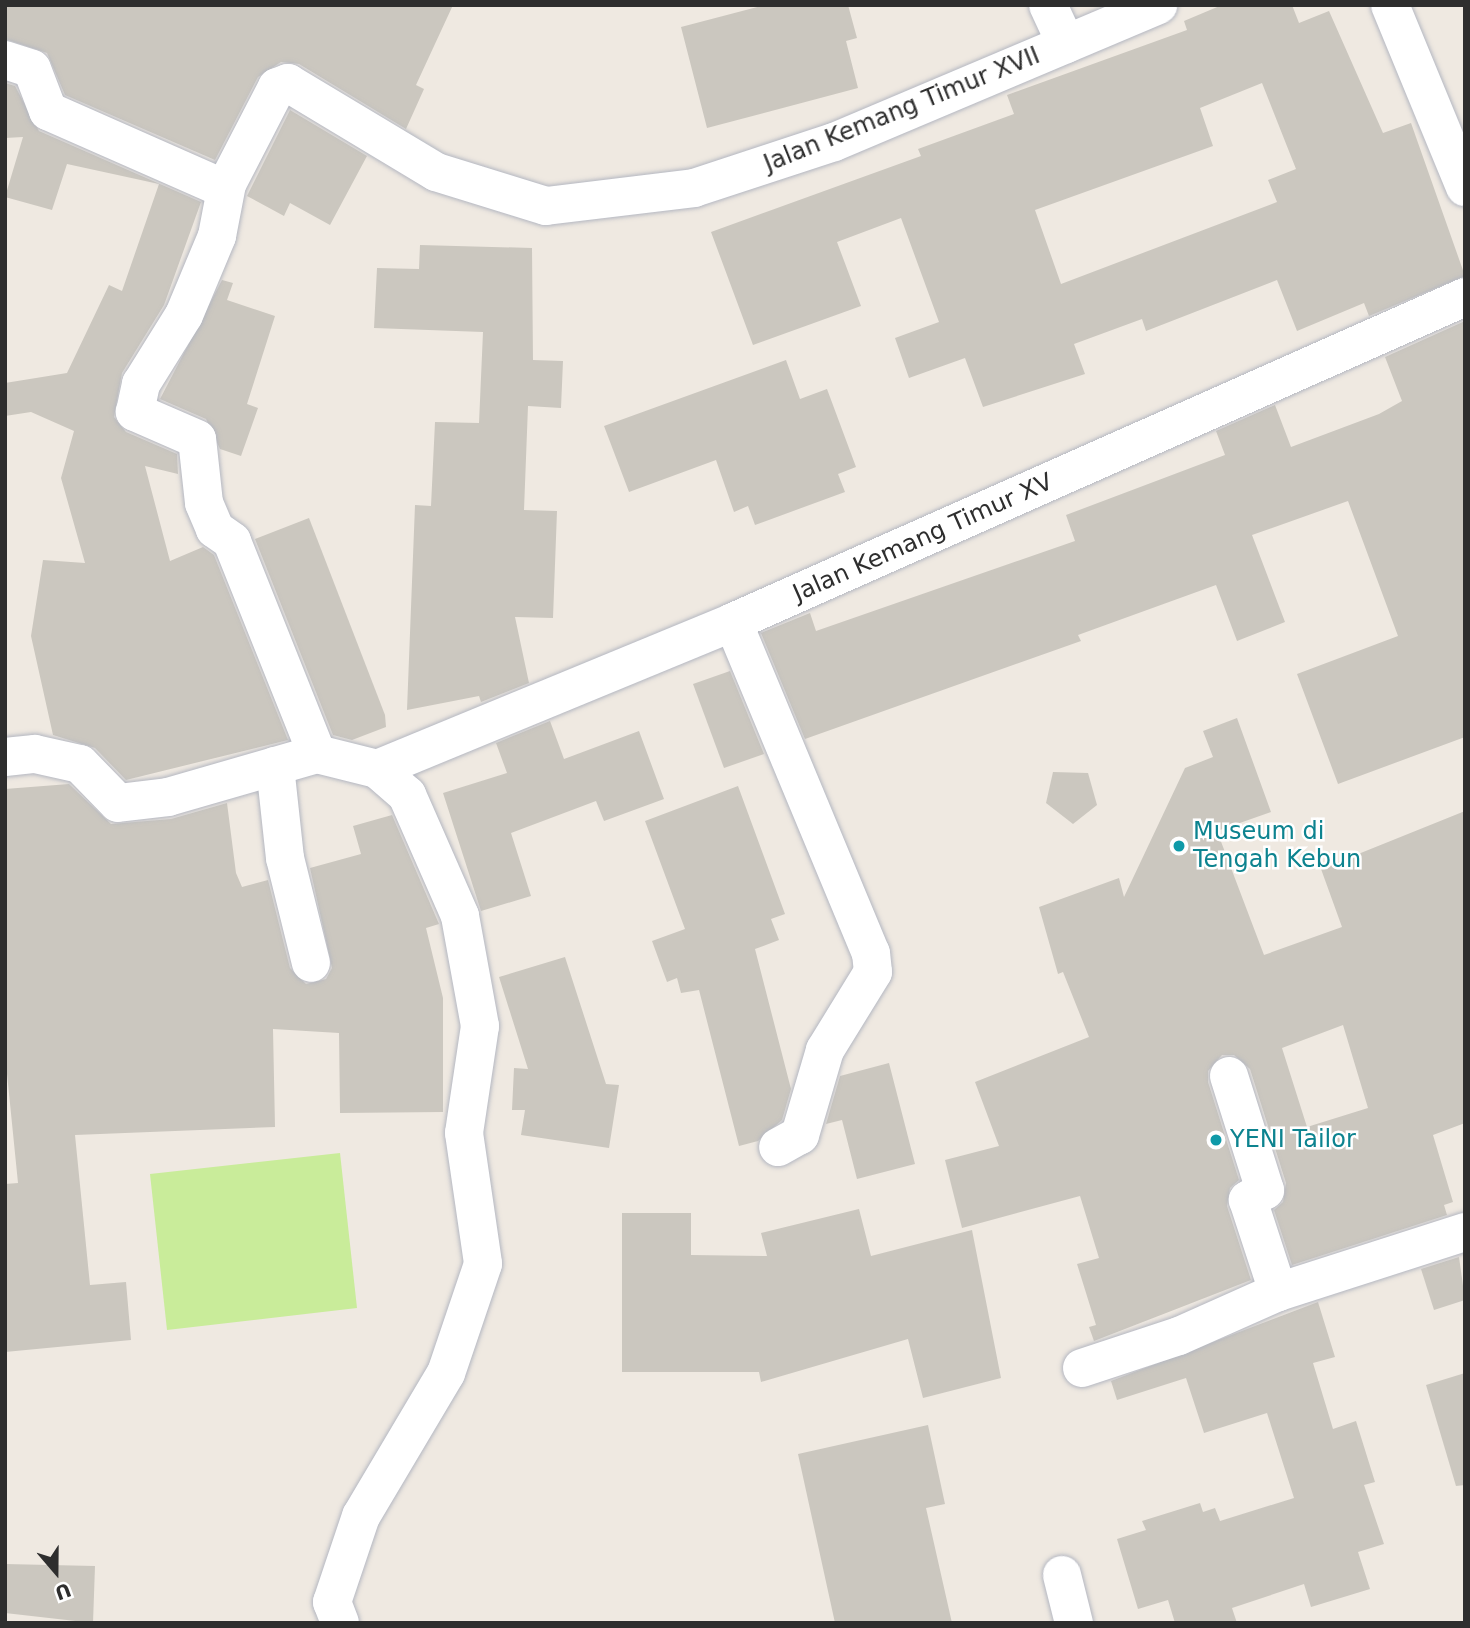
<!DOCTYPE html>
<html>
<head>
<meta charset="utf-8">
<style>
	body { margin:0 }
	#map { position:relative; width:1470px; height:1628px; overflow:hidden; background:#efe9e1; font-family:"DejaVu Sans",sans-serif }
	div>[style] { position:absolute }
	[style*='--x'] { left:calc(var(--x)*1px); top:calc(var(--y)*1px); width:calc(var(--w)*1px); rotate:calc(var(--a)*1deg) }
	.pitch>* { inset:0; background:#c9ec9a }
	.building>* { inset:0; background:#cbc7bf }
	.roads { filter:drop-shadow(0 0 2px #b4b7c1) drop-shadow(0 0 2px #b4b7c1) }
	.minor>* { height:38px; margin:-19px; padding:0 19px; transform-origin:19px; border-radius:19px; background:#fff }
	.tertiary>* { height:38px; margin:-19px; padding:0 19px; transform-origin:19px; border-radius:19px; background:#fff }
	.dots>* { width:19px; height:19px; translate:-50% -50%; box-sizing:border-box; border:4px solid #fff; border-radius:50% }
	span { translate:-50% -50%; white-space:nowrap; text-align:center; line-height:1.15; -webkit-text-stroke:5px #fff; paint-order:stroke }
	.street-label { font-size:24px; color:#2e2e2e }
	.culture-label { font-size:24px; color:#0d838f }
	.left { translate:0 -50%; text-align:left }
	.frame { position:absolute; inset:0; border:7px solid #2e2e2e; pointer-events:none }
	.north { position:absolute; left:21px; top:1537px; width:70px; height:70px; -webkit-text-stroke:5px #fff; paint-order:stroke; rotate:160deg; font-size:19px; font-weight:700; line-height:28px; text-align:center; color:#2e2e2e }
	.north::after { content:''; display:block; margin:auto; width:24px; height:32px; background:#2e2e2e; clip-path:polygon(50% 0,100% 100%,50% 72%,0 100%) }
</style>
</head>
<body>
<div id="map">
	<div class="pitch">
		<div style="clip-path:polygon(340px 1153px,357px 1308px,167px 1330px,150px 1174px)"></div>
	</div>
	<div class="building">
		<div style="clip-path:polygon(5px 5px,453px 5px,416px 85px,424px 89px,406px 129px,299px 64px,281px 62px,258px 77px,215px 160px,65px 95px,47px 53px,5px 39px)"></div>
		<div style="clip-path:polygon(765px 5px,848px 5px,857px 38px,846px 41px,858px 88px,707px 128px,681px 27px)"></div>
		<div style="clip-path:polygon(evenodd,1222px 5px,1292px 5px,1299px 23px,1329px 11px,1383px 133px,1411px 123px,1465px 276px,1369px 316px,1364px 303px,1297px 331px,1277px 280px,1146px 331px,1142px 319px,1074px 344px,1085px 374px,983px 407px,965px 358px,909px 378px,895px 338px,939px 322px,901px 218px,837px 242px,861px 306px,753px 345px,711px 232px,921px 156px,918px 149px,1014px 114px,1007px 95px,1187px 30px,1184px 21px,1222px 5px,1262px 83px,1296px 169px,1268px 180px,1277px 202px,1061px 284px,1035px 210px,1213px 146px,1200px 108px,1262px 83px)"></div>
		<div style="clip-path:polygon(5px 83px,15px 86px,39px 131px,201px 202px,164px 305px,122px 373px,114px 417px,126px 432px,177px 454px,178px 474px,145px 466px,170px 561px,203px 547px,214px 555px,288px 740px,126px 780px,95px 748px,53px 735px,31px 636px,43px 560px,85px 563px,61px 478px,74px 431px,31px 412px,5px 416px,5px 383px,67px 373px,109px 285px,122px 291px,159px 184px,67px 164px,52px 210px,5px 197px,23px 137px,5px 138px)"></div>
		<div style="clip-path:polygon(290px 110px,367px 156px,330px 225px,290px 203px,284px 216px,247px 196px)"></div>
		<div style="clip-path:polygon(420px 245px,532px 248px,533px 360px,563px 361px,561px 408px,528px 406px,524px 510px,557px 511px,553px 618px,515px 617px,529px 683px,481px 702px,479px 696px,407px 710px,415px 505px,431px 506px,435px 422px,479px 423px,483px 332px,374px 328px,377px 268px,419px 269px)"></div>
		<div style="clip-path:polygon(222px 280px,233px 283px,227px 300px,275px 316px,247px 404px,258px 408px,241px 456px,220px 449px,206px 419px,160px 399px)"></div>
		<div style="clip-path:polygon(1465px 321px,1465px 737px,1338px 784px,1297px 674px,1398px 636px,1348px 501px,1252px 535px,1285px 622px,1237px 641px,1216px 585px,1078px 635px,1081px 641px,805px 739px,761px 633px,810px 613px,816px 631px,1075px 541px,1066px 515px,1225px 455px,1216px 431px,1275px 405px,1291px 447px,1379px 414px,1402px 401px,1385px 357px)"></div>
		<div style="clip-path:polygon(786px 360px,800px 399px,827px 389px,856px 467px,838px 474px,845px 492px,755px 525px,748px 506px,734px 512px,716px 460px,629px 492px,604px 426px)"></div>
		<div style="clip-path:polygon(309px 518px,385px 715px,386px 727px,352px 740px,333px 735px,255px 539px)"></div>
		<div style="clip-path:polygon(730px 671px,764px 754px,724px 768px,693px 684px)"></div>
		<div style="clip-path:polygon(evenodd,1237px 718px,1271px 812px,1217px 831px,1264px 955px,1342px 927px,1321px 869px,1465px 811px,1465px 1123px,1433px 1135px,1453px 1202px,1444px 1205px,1447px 1215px,1292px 1265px,1274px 1210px,1283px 1202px,1286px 1183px,1250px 1069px,1234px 1055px,1222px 1055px,1208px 1071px,1208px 1082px,1239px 1180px,1230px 1188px,1227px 1206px,1251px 1280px,1094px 1341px,1089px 1327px,1096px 1325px,1077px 1264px,1099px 1258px,1080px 1196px,962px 1228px,945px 1160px,999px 1146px,975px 1082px,1089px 1037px,1063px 972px,1058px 974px,1039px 907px,1119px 878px,1124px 897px,1185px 768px,1213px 757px,1203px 731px,1237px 718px,1343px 1025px,1368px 1108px,1307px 1127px,1282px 1048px,1343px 1025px)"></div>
		<div style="clip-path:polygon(550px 721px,564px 759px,639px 731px,664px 799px,604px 821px,596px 801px,511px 833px,531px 896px,481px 911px,443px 793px,507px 773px,496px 743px)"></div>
		<div style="clip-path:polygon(1053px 772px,1088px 773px,1097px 805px,1073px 824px,1046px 803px)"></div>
		<div style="clip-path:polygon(69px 784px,111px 824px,171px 819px,227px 803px,236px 873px,242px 887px,268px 880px,290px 968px,306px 984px,326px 979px,332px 968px,310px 868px,361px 854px,353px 826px,392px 815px,439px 924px,426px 928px,443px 998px,443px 1112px,340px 1113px,339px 1033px,273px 1029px,275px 1127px,75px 1135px,90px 1285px,126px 1282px,131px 1340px,5px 1352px,5px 1184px,18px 1183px,5px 1054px,5px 789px)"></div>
		<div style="clip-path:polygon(738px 786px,785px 914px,771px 919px,779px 940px,755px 949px,791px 1089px,782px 1120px,758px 1141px,739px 1146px,699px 990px,681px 993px,677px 978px,667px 982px,652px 941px,685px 929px,645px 821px)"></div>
		<div style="clip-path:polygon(565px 957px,606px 1084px,619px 1085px,609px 1148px,521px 1135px,525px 1110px,512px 1110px,514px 1068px,528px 1069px,499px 977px)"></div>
		<div style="clip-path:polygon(889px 1063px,915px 1164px,857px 1179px,842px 1120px,826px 1124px,840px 1076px)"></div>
		<div style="clip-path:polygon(859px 1209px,871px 1256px,972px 1230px,1001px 1378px,923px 1398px,908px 1339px,761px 1382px,759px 1372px,622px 1372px,622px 1213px,691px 1213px,691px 1255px,767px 1256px,761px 1233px)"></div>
		<div style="clip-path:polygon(1459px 1257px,1465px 1300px,1434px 1310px,1421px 1269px)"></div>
		<div style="clip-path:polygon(1318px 1302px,1335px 1357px,1313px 1363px,1333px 1429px,1356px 1421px,1375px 1482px,1364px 1485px,1384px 1544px,1358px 1552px,1370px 1589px,1311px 1607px,1304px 1584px,1232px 1608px,1237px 1623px,1175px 1623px,1168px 1600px,1138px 1609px,1117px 1539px,1146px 1530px,1142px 1521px,1200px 1503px,1203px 1512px,1215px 1508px,1220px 1521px,1294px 1498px,1267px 1413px,1204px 1433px,1186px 1378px,1117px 1400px,1111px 1381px)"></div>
		<div style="clip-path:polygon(1465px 1373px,1465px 1485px,1456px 1486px,1426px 1385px)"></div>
		<div style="clip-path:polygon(928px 1425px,945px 1504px,926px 1508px,952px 1623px,835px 1623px,798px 1454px)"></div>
		<div style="clip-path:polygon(5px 1564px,95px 1566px,93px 1623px,5px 1613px)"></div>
	</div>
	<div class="roads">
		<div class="minor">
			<div style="--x:1048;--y:5;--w:43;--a:65.2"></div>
			<div style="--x:5;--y:60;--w:28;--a:18"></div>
			<div style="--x:32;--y:69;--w:45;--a:69.1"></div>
			<div style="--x:48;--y:111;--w:193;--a:23.8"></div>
			<div style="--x:733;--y:622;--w:359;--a:67.4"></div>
			<div style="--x:871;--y:953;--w:19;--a:84"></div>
			<div style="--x:873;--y:972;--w:92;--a:121.6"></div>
			<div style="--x:825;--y:1050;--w:89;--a:106.4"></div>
			<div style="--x:800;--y:1135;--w:25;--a:151"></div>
			<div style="--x:317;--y:754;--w:229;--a:-111.8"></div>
			<div style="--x:232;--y:541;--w:21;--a:-145"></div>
			<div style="--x:215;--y:529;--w:28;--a:-113"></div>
			<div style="--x:204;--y:503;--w:64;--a:-96.2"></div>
			<div style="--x:197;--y:439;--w:68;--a:-156.5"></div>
			<div style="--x:135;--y:412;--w:29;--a:-78"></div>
			<div style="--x:141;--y:384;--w:81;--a:-58.1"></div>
			<div style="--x:184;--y:315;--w:86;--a:-67.3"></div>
			<div style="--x:217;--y:236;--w:53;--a:-79.1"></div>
			<div style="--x:227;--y:184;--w:109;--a:-62.7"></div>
			<div style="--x:277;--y:87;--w:12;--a:-20"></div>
			<div style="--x:288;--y:83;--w:173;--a:31"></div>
			<div style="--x:436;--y:172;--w:115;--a:17.2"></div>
			<div style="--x:546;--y:206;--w:149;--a:-6.9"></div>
			<div style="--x:694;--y:188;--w:147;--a:-18.2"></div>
			<div style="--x:834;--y:142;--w:352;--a:-22.9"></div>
			<div style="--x:5;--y:757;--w:30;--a:-6"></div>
			<div style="--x:35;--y:754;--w:46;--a:12.5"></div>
			<div style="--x:80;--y:764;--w:54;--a:45.7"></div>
			<div style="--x:118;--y:803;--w:50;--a:-6.8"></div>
			<div style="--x:168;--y:797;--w:155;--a:-16.1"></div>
			<div style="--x:317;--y:754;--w:62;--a:14"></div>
			<div style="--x:377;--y:769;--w:40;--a:41"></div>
			<div style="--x:407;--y:795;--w:132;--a:66.3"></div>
			<div style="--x:460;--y:916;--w:112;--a:79.7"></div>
			<div style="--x:480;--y:1026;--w:108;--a:98.5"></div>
			<div style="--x:464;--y:1133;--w:132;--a:81.7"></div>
			<div style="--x:483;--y:1264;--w:115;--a:108.7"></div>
			<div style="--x:446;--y:1373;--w:166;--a:120.7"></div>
			<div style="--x:361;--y:1516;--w:91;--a:108.6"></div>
			<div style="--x:332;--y:1602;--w:22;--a:69"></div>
			<div style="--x:275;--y:766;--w:93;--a:83.8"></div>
			<div style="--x:285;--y:858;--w:108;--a:76.1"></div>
			<div style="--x:377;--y:769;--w:385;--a:-22.4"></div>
			<div style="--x:733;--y:622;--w:801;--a:-23.94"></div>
			<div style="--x:1229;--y:1076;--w:120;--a:72.5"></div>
			<div style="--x:1265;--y:1190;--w:20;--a:150"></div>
			<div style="--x:1248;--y:1200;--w:97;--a:71.9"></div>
			<div style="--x:1082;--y:1368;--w:102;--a:-18.3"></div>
			<div style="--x:1179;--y:1336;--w:108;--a:-24"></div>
			<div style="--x:1278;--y:1292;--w:196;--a:-17.8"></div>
			<div style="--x:1062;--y:1575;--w:49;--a:76"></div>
		</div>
		<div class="tertiary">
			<div style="--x:1390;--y:5;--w:197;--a:67.6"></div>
		</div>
	</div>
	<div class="dots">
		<div style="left:1179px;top:846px;background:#0f9aa8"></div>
		<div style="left:1216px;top:1140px;background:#0f9aa8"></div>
	</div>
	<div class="street-label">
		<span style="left:902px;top:110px;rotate:-22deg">Jalan Kemang Timur XVII</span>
		<span style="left:923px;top:538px;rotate:-24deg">Jalan Kemang Timur XV</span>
	</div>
	<div class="culture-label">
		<span class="left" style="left:1193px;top:846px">Museum di<br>Tengah Kebun</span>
		<span class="left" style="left:1230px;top:1140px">YENI Tailor</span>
	</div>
	<div class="frame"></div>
	<div class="north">U</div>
</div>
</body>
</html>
